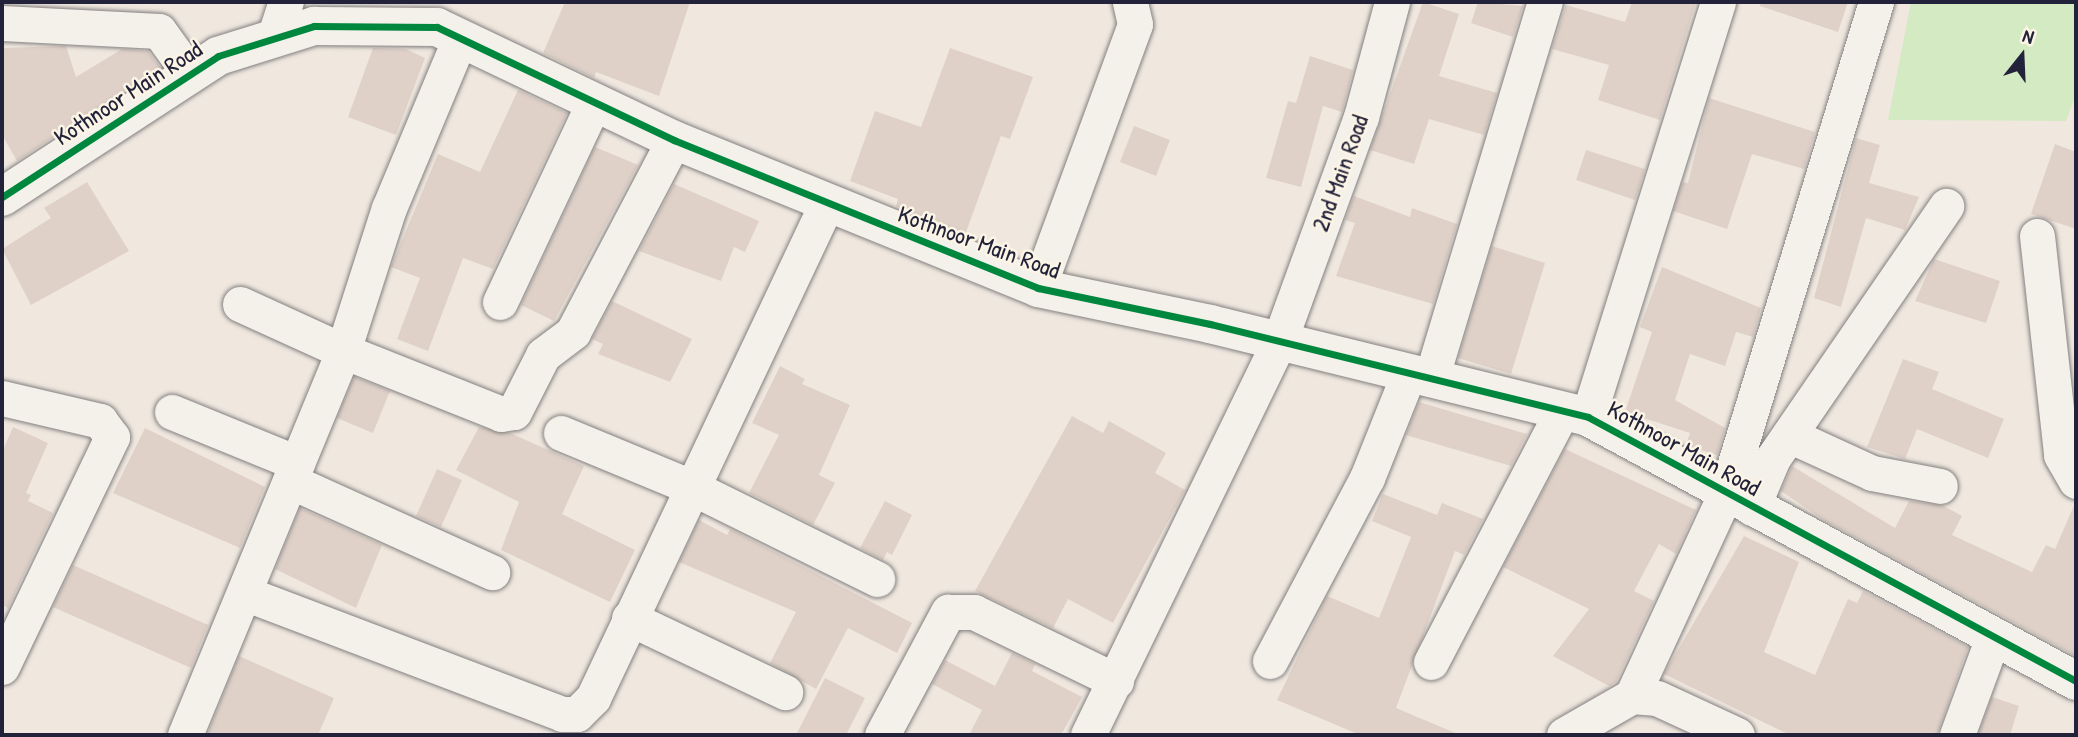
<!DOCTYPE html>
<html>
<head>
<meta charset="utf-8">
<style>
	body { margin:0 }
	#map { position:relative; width:2078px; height:737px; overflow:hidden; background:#f0e8df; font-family:"Patrick Hand",sans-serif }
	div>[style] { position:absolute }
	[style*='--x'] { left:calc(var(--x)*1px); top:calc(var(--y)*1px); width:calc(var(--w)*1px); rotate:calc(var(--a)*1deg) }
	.green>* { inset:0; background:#d3eac2 }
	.building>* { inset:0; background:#dfd1c8 }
	.roads { filter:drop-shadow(0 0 2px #838080) drop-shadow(0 0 2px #838080) }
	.minor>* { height:35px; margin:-17.5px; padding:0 17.5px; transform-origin:17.5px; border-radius:17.5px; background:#f4f0ea }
	.tertiary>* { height:38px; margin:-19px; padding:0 19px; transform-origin:19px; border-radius:19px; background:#f4f0ea }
	.cycleway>* { height:7px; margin:-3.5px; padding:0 3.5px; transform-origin:3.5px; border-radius:3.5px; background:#00873e }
	span { translate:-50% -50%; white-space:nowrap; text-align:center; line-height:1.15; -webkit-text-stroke:5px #fcf5e5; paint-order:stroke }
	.street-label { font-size:24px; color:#22223b }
	.frame { position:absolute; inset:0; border:4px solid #22223b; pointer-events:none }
	.north { position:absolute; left:1987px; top:21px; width:70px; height:70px; -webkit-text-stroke:5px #fcf5e5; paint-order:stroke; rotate:18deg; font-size:19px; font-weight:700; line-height:28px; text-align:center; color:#22223b }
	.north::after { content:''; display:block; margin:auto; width:24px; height:32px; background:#22223b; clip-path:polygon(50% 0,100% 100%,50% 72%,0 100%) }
</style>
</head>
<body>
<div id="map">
	<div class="green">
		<div style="clip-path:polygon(1911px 2px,2076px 2px,2076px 94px,2066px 121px,1888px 120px)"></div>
	</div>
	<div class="building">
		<div style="clip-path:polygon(565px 2px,690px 2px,659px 96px,596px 72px,594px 78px,543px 53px)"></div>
		<div style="clip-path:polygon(1423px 2px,1459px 14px,1439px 76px,1497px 93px,1484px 135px,1429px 119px,1414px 164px,1370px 150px)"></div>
		<div style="clip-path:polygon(1478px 2px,1523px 6px,1513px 37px,1471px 23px)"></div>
		<div style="clip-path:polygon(1632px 2px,1696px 2px,1660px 120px,1598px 100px,1609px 65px,1552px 49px,1566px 5px,1625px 22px)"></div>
		<div style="clip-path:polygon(1761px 2px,1848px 2px,1838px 32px,1760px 6px)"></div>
		<div style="clip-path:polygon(66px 46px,76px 77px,122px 49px,148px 51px,160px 67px,17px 161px,2px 135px,2px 48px)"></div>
		<div style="clip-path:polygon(373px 48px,406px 49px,425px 58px,396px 135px,348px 117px)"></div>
		<div style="clip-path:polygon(950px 48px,1033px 77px,1010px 139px,1001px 136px,965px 235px,896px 206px,898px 199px,850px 181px,875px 111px,921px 127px)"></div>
		<div style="clip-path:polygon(1310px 56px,1353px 70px,1342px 112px,1323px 106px,1301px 187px,1266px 178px,1288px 101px,1296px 103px)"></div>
		<div style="clip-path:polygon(518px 90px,567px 113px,493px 269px,463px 258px,428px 351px,397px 339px,420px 278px,391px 267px,438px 154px,480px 172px)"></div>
		<div style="clip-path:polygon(1709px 98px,1815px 132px,1804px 169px,1752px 154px,1727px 229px,1673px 211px,1683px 182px,1688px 183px)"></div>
		<div style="clip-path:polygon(1134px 126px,1170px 140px,1156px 176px,1120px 162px)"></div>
		<div style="clip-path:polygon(1856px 138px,1880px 145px,1869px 183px,1919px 197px,1905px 230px,1866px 218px,1841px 307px,1814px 298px)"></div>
		<div style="clip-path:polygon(2055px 144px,2076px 152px,2076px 229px,2031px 214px)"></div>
		<div style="clip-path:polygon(595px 147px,638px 165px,554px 321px,521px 305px)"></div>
		<div style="clip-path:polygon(1586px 150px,1645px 169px,1635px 200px,1576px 180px)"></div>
		<div style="clip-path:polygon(87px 182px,129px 251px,31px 305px,2px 249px,51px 218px,44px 208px)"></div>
		<div style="clip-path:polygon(674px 184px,759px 221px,745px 252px,734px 247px,721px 281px,639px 251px)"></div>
		<div style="clip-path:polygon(1354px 196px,1410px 217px,1412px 208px,1457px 224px,1433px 304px,1336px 276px,1355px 223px,1345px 220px)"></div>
		<div style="clip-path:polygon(1492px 246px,1545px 263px,1511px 374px,1458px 358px)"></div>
		<div style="clip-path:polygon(1934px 259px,2000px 281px,1986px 323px,1915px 301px)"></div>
		<div style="clip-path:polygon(1662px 267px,1761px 308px,1753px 337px,1736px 332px,1725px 366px,1690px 354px,1675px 400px,1725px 428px,1717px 455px,1686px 445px,1690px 433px,1625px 412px,1652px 332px,1640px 327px)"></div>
		<div style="clip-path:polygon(612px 301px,692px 339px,670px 382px,598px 354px,603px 344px,592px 339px)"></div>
		<div style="clip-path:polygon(1903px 359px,1939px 372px,1932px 389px,2004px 419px,1988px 458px,1917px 429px,1905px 459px,1867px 447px)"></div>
		<div style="clip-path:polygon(780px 366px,805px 379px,802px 384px,850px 405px,819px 475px,835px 483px,813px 525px,749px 493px,779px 435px,752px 423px)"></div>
		<div style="clip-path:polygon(354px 377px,390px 391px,373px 433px,337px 418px)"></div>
		<div style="clip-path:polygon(1419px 402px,1527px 434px,1511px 466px,1406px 435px)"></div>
		<div style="clip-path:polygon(1072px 416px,1103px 433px,1109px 421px,1166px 453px,1155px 473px,1185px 490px,1113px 623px,1068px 599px,1053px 628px,975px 591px)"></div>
		<div style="clip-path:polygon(13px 427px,48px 443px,26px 493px,31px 495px,28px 501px,53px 513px,8px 608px,2px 605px,2px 452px)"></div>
		<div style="clip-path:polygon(479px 427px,510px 433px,584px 466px,562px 514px,635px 550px,610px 602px,501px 550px,519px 502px,456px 470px)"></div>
		<div style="clip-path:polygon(145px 428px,265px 487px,240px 548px,113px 493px)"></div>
		<div style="clip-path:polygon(1565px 449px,1696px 510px,1676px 554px,1659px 544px,1634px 591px,1654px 601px,1616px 682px,1609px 686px,1553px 656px,1589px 609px,1503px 567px)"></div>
		<div style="clip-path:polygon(1792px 466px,1895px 528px,1909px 501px,1942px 505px,1962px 516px,1952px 535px,2032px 572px,2046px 545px,2055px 549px,2076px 501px,2076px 656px,1822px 519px,1781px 491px)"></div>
		<div style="clip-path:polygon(437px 469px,462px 480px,441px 527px,416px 516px)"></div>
		<div style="clip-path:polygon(1383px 494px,1437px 515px,1442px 503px,1483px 519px,1464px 555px,1455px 551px,1396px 708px,1460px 735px,1360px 735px,1277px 700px,1327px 596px,1379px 618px,1411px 537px,1372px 521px)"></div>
		<div style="clip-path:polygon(885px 501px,912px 515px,892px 555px,887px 552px,883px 560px,860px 548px)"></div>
		<div style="clip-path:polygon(300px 508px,382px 545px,356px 608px,275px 569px)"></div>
		<div style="clip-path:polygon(699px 520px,727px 535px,730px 529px,912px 623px,897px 653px,848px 628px,816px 689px,770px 663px,796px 612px,679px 562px)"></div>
		<div style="clip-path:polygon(1744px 536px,1799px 562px,1764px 652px,1815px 675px,1848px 599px,1857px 603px,1863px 591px,1968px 647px,1937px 735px,1790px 735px,1664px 674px)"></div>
		<div style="clip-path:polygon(73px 565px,208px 625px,191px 668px,53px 607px)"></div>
		<div style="clip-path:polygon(1012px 653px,1035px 664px,1032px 671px,1082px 697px,1061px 735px,969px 735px,982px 710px,932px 684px,945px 660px,995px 686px)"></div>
		<div style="clip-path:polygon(239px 656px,334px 698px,318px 735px,207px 735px)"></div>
		<div style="clip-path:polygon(825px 678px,865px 698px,846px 735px,796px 735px)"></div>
		<div style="clip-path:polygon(1992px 697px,2019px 706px,2010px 735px,1978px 735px)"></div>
	</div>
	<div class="roads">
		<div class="minor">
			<div style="--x:2;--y:23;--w:157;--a:2.9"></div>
			<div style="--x:159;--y:31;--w:53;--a:54.2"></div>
			<div style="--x:274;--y:38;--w:38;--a:-72"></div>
			<div style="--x:2037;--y:236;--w:220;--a:83.7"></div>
			<div style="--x:2061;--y:455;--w:30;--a:60"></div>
			<div style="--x:1038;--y:288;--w:281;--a:-69.8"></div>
			<div style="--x:1135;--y:24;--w:23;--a:-103"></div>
			<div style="--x:500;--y:302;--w:221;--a:-64.8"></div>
			<div style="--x:240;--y:304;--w:113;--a:24.5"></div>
			<div style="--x:343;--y:351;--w:150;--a:-72.2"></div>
			<div style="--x:389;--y:208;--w:184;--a:-67.3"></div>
			<div style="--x:1431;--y:379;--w:394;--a:-73.2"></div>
			<div style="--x:2;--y:398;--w:101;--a:13.2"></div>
			<div style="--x:100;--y:421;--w:20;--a:53"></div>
			<div style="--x:112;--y:437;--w:255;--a:115.6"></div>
			<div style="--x:172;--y:412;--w:135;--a:22.2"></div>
			<div style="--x:1588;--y:417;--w:435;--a:-72.6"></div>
			<div style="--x:561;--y:433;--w:139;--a:22.5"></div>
			<div style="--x:689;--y:486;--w:210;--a:26.3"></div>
			<div style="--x:1789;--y:435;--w:91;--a:24.6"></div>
			<div style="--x:1872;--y:473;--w:69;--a:10.8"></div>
			<div style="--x:290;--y:481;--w:222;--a:24.3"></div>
			<div style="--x:1752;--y:508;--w:54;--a:-67.2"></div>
			<div style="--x:1773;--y:458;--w:306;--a:-55.5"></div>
			<div style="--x:244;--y:593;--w:340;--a:20.8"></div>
			<div style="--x:562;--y:714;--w:15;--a:0"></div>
			<div style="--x:577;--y:714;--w:23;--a:-45"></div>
			<div style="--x:593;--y:698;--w:545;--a:-64.7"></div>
			<div style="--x:629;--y:618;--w:173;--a:25.4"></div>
			<div style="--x:1270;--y:661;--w:207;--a:-62.1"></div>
			<div style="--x:1367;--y:478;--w:113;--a:-68.2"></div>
			<div style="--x:1431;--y:662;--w:283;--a:-62.4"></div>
			<div style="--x:1632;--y:696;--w:224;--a:-65.2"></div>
			<div style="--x:1726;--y:493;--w:513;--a:-73.01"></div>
			<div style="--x:185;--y:735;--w:415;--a:-67.6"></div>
			<div style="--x:343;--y:351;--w:170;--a:21.7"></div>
			<div style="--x:501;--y:414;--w:13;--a:-9"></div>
			<div style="--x:514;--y:412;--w:64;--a:-63"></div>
			<div style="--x:543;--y:355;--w:38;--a:-37"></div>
			<div style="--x:573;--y:332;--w:217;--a:-62.3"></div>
			<div style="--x:882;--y:735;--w:140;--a:-61.8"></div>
			<div style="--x:948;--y:612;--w:26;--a:0"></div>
			<div style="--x:974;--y:612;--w:158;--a:25.9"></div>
			<div style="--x:1088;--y:735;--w:437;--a:-64.1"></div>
			<div style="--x:1279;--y:342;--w:239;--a:-70"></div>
			<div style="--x:1361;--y:117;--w:119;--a:-74.9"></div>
			<div style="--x:1564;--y:735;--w:78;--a:-29.8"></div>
			<div style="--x:1632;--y:696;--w:25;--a:5"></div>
			<div style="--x:1657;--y:698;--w:88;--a:24.8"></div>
			<div style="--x:1957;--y:735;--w:104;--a:-69.8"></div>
		</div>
		<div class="tertiary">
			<div style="--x:2;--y:197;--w:258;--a:-33.1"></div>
			<div style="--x:218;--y:56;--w:101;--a:-17.4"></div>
			<div style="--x:314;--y:26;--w:123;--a:0.5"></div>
			<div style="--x:437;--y:27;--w:263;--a:25.5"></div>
			<div style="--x:674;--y:140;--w:393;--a:22.1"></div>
			<div style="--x:1038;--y:288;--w:176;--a:11.8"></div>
			<div style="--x:1210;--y:324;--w:389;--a:13.8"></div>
			<div style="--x:1588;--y:417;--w:555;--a:28.41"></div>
		</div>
	</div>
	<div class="cycleway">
		<div style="--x:2;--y:197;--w:258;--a:-33.1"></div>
		<div style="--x:218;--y:56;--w:101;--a:-17.4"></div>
		<div style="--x:314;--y:26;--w:123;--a:0.5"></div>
		<div style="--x:437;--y:27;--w:263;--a:25.5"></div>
		<div style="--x:674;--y:140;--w:393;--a:22.1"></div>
		<div style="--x:1038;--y:288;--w:176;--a:11.8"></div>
		<div style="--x:1210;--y:324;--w:389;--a:13.8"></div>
		<div style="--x:1588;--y:417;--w:555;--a:28.41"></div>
	</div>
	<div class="street-label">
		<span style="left:128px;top:93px;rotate:-33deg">Kothnoor Main Road</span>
		<span style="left:1340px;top:173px;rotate:-70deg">2nd Main Road</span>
		<span style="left:979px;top:242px;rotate:20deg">Kothnoor Main Road</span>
		<span style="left:1684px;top:448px;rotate:29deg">Kothnoor Main Road</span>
	</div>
	<div class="frame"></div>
	<div class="north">N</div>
</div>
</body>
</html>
